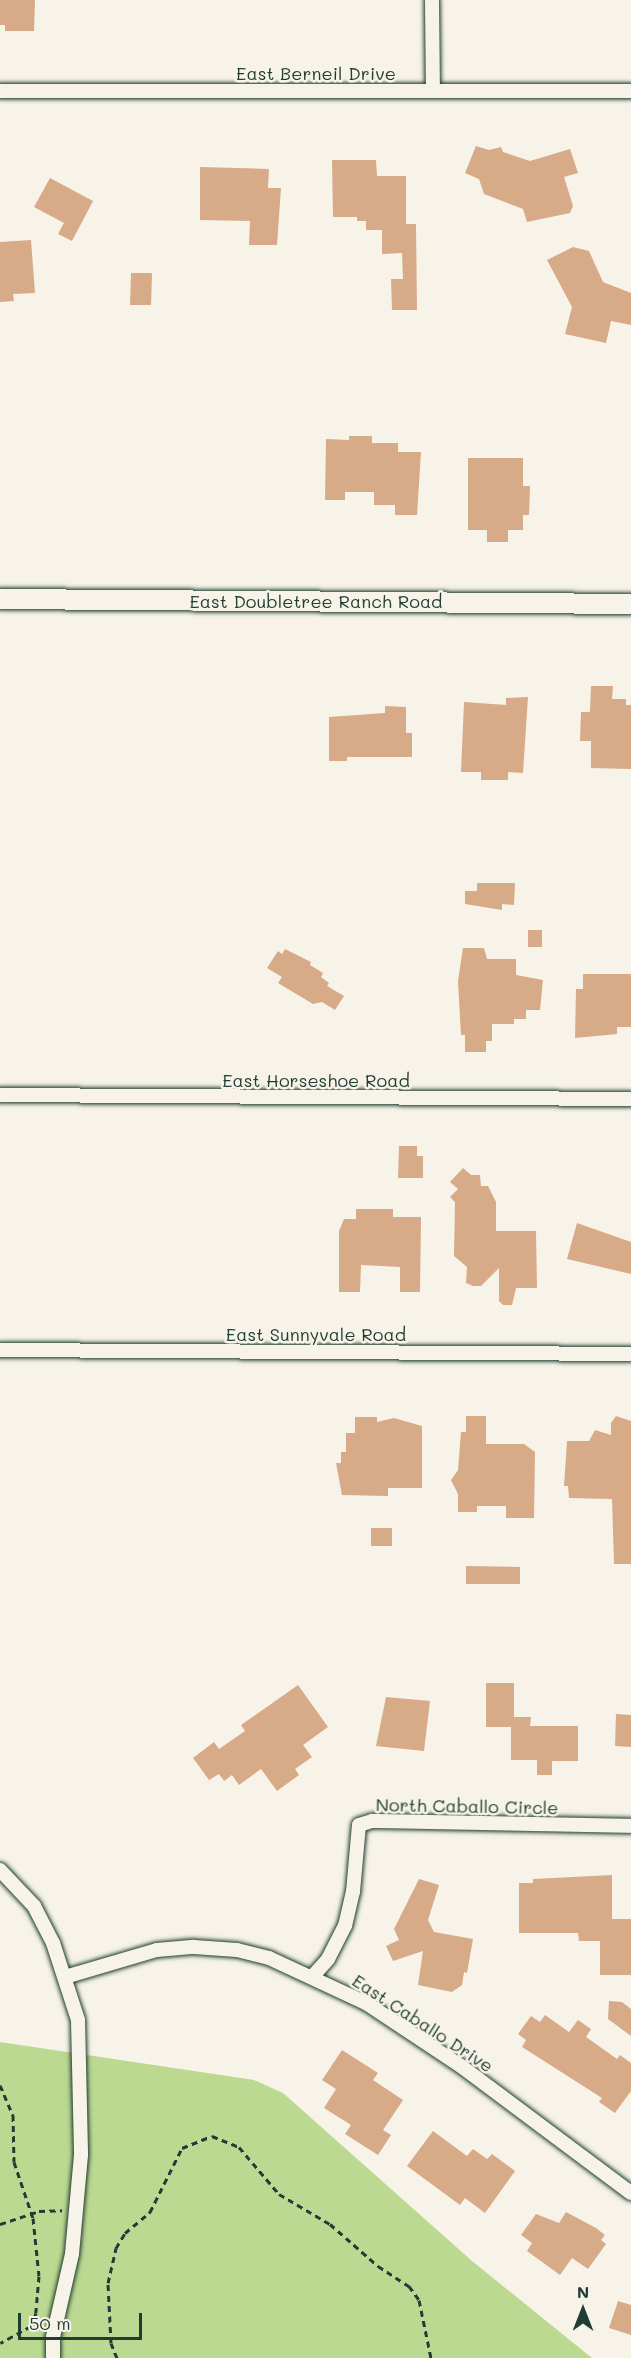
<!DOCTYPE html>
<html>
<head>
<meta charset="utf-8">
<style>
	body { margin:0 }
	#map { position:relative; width:631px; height:2358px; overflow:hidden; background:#f7f3e8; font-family:Mali,sans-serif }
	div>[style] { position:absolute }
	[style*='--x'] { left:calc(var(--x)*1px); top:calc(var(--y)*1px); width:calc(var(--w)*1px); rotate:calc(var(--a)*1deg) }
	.green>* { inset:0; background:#bcd991 }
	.building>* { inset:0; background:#d7aa88 }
	.path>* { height:3px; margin-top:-1.5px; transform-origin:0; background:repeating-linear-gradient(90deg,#1f3d34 0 6px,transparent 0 10.5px) }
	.roads { filter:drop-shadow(0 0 2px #1f3d34) drop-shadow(0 0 2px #1f3d34) }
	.street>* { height:14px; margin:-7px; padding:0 7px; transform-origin:7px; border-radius:7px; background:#f7f3e8 }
	.secondary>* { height:20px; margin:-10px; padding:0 10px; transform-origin:10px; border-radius:10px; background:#f7f3e8 }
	span { translate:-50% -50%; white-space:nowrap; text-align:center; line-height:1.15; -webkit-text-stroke:5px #f7f3e8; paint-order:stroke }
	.street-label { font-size:18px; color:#1f3d34 }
	.north { position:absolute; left:553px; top:2280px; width:60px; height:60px; -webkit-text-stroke:4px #f7f3e8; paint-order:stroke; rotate:0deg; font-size:16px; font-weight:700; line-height:24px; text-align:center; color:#1f3d34 }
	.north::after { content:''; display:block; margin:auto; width:21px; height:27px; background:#1f3d34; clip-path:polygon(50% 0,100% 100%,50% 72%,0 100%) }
	.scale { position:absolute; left:18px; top:2313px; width:124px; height:27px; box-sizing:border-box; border:3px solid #1f3d34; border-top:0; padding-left:8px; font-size:18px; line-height:21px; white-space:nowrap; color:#1f3d34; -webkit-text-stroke:4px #f7f3e8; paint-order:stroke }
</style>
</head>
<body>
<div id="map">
	<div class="green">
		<div style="clip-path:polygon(0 2042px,254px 2080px,283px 2093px,472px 2261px,592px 2358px,0 2358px)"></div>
	</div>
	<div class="building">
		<div style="clip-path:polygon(0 0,35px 0,34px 31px,5px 31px,5px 25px,0 25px)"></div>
		<div style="clip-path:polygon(476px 146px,489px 150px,501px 147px,503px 152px,530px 161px,570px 149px,578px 173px,564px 177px,573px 206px,570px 213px,527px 222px,523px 209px,484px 194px,479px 179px,465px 173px)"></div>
		<div style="clip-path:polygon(332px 160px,376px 160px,377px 176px,406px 176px,406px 224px,416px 224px,417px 310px,392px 310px,391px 279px,403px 279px,402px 253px,382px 254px,382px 230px,366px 230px,366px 221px,357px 221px,357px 217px,333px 217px)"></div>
		<div style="clip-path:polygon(200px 167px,269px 169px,268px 188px,281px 188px,277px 245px,249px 245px,250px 221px,200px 220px)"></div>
		<div style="clip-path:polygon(50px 178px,93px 201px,72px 241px,58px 234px,64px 223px,34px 207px)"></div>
		<div style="clip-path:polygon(31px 240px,35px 293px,13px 294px,14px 301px,0 302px,0 242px)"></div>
		<div style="clip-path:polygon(573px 247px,589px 251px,603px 282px,631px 293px,631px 325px,611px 321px,606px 343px,565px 334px,572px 307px,547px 260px)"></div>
		<div style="clip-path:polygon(131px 273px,152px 273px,151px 305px,130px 305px)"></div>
		<div style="clip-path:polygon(349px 436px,372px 436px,372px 443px,398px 443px,398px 452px,421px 452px,417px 515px,395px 515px,395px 505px,374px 505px,374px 492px,345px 492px,345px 500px,325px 500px,326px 439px,349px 440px)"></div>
		<div style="clip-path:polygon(468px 458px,523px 458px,523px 486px,530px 486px,529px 515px,523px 515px,523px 530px,508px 530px,508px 542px,487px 542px,487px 530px,468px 530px)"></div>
		<div style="clip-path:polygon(591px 686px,613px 686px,612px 699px,626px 699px,626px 705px,631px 705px,631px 769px,591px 768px,591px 741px,580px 741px,581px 712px,590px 712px)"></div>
		<div style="clip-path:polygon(528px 697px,523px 773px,508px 772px,508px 780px,481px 780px,481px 772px,461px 772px,464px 702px,506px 705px,506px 698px)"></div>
		<div style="clip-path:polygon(385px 706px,406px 707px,406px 733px,412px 733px,412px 757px,347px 757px,347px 761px,329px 761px,329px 717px,385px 713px)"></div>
		<div style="clip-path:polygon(477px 883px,515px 883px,514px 905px,502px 904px,502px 910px,465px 904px,465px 891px,477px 891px)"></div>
		<div style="clip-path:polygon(528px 930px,542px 930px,542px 947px,528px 947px)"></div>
		<div style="clip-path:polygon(463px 948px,484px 948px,487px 959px,516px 959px,516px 975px,543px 980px,540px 1010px,526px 1010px,526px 1019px,514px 1019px,514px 1024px,492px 1024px,492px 1041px,486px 1041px,486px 1052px,465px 1052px,465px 1035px,461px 1035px,458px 981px)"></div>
		<div style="clip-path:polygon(285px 949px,311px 962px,310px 965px,323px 973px,321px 977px,329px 983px,327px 986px,344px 996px,335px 1010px,322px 1002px,313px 1004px,278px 983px,282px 977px,267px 968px,278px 951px,282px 954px)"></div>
		<div style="clip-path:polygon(583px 974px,631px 974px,631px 1027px,617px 1027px,617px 1034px,575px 1038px,576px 989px,583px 989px)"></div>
		<div style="clip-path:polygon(399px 1146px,417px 1146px,417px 1156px,423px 1156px,423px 1178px,398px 1178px)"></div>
		<div style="clip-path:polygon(463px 1168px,471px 1175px,480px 1175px,481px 1186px,488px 1186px,496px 1202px,496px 1231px,536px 1231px,537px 1288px,516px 1288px,512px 1305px,503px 1305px,499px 1301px,499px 1268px,481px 1286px,473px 1286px,466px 1283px,467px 1267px,454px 1256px,455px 1202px,450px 1197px,458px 1189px,450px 1182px)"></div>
		<div style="clip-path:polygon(356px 1209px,393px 1209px,393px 1217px,421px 1217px,420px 1292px,400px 1292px,400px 1267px,361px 1265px,360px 1292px,339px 1292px,339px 1231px,344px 1219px,356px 1219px)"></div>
		<div style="clip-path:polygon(577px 1223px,631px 1242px,631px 1274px,567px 1259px)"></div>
		<div style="clip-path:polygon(466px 1416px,486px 1416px,486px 1444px,524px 1444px,535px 1452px,534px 1518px,506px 1518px,506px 1506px,477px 1506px,477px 1512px,458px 1512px,458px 1494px,451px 1480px,458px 1470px,461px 1432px,466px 1432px)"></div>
		<div style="clip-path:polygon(616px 1416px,631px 1421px,631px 1564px,614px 1564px,612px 1499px,569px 1498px,568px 1486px,564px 1486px,567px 1441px,589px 1441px,595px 1430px,611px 1435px,611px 1423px)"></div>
		<div style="clip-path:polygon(355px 1417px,377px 1417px,377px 1422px,394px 1418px,422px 1426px,422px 1488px,388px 1488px,388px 1496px,342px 1495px,336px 1463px,341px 1463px,341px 1452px,346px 1452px,346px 1433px,355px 1433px)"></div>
		<div style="clip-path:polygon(371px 1528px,392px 1528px,392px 1546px,371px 1546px)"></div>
		<div style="clip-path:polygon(466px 1566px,520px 1567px,520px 1584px,466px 1584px)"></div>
		<div style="clip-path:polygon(486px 1683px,514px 1683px,514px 1717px,531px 1717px,530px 1726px,578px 1726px,578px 1761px,552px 1761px,552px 1775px,537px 1775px,537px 1760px,511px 1760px,511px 1727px,486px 1727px)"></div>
		<div style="clip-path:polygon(298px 1685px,328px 1727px,303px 1745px,312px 1757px,295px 1769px,299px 1775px,277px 1791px,261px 1769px,239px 1785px,232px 1775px,224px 1781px,219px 1774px,209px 1780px,193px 1758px,214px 1742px,219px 1749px,245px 1731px,241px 1725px)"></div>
		<div style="clip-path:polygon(386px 1697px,430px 1701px,424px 1751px,376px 1746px)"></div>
		<div style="clip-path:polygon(616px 1714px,631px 1715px,631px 1747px,615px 1746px)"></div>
		<div style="clip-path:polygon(612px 1875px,612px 1919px,631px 1919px,631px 1975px,600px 1975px,600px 1941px,579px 1941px,578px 1933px,519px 1933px,519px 1883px,533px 1883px,533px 1879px)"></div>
		<div style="clip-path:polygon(419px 1879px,439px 1885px,428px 1920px,434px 1932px,473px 1939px,467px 1973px,464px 1972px,462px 1985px,452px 1992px,418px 1985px,423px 1951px,393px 1961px,386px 1946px,399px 1940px,394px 1929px)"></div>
		<div style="clip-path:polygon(609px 2001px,622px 2002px,631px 2009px,631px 2036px,608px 2019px)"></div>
		<div style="clip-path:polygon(545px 2015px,569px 2032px,578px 2020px,591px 2029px,586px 2037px,617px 2059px,620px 2055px,631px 2063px,631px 2091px,615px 2113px,599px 2102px,602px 2098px,522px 2047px,526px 2040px,518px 2034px,531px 2016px,540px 2022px)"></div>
		<div style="clip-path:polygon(342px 2050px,378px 2073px,373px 2080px,403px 2100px,383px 2130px,391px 2135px,378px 2155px,345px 2134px,351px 2125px,324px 2108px,336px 2089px,322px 2080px)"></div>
		<div style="clip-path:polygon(433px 2131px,467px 2156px,473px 2149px,487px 2159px,492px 2154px,515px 2171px,485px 2213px,465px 2198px,460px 2205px,407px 2166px)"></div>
		<div style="clip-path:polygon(566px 2212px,596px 2228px,605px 2235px,601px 2240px,606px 2244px,588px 2269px,572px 2258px,560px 2275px,527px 2251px,532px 2243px,521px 2235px,536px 2214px,559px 2223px)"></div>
		<div style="clip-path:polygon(618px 2301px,631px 2305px,631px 2335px,609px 2328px)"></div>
	</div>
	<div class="path">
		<div style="--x:0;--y:2085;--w:33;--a:67"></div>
		<div style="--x:13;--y:2115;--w:47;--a:88.8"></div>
		<div style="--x:14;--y:2162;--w:59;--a:71.3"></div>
		<div style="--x:33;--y:2218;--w:58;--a:84.1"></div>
		<div style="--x:39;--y:2276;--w:37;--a:95"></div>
		<div style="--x:36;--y:2313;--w:14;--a:111"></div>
		<div style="--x:31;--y:2326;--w:35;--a:151"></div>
		<div style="--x:0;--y:2224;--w:41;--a:-18.4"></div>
		<div style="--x:39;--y:2211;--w:23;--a:-2"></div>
		<div style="--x:117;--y:2358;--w:16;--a:-112"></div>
		<div style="--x:111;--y:2343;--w:60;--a:-92.9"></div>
		<div style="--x:108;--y:2283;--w:36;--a:-77"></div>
		<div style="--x:116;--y:2248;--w:17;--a:-59"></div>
		<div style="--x:125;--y:2233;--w:33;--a:-40"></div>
		<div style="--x:150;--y:2212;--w:72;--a:-63.4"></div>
		<div style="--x:182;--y:2148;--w:32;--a:-22"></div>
		<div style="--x:212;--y:2136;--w:29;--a:22"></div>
		<div style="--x:239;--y:2147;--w:62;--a:49.6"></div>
		<div style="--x:279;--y:2194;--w:59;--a:30.5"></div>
		<div style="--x:330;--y:2224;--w:64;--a:41.2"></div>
		<div style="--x:378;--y:2266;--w:37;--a:33"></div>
		<div style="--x:409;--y:2286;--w:17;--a:54"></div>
		<div style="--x:419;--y:2300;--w:59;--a:78.3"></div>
	</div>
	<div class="roads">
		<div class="street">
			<div style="--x:432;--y:0;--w:91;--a:89.4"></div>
			<div style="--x:0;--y:91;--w:631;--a:0"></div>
			<div style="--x:0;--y:1095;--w:631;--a:0.36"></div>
			<div style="--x:0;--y:1350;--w:631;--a:0.36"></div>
			<div style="--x:0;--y:1870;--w:50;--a:46.6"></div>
			<div style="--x:34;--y:1906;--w:42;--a:62.8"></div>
			<div style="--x:53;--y:1943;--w:81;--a:72"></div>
			<div style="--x:78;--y:2020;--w:135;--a:88.7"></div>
			<div style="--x:81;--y:2155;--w:99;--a:95.2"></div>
			<div style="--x:72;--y:2254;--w:85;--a:102.9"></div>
			<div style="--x:53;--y:2337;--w:21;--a:90"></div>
			<div style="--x:65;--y:1977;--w:96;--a:-16.4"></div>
			<div style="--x:157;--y:1950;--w:37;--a:-5"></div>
			<div style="--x:194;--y:1947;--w:43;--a:4"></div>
			<div style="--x:237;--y:1950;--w:33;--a:14"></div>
			<div style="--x:269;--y:1958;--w:107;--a:24.9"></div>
			<div style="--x:366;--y:2003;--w:114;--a:33.6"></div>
			<div style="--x:461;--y:2066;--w:212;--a:36.8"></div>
			<div style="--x:312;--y:1977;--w:24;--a:-48"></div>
			<div style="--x:328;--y:1959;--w:37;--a:-63"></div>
			<div style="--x:345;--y:1926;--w:35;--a:-77"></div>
			<div style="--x:353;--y:1892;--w:67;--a:-84.9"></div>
			<div style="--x:359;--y:1825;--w:14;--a:-17"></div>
			<div style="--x:372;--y:1821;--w:259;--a:1.1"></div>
		</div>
		<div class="secondary">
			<div style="--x:0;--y:599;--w:631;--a:0.45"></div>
		</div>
	</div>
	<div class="street-label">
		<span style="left:316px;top:73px">East Berneil Drive</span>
		<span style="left:316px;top:601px">East Doubletree Ranch Road</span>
		<span style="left:316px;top:1080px">East Horseshoe Road</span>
		<span style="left:316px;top:1334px">East Sunnyvale Road</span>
		<span style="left:467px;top:1806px;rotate:1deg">North Caballo Circle</span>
		<span style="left:423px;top:2023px;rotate:33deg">East Caballo Drive</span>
	</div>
	<div class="north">N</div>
	<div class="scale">50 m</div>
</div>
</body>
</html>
